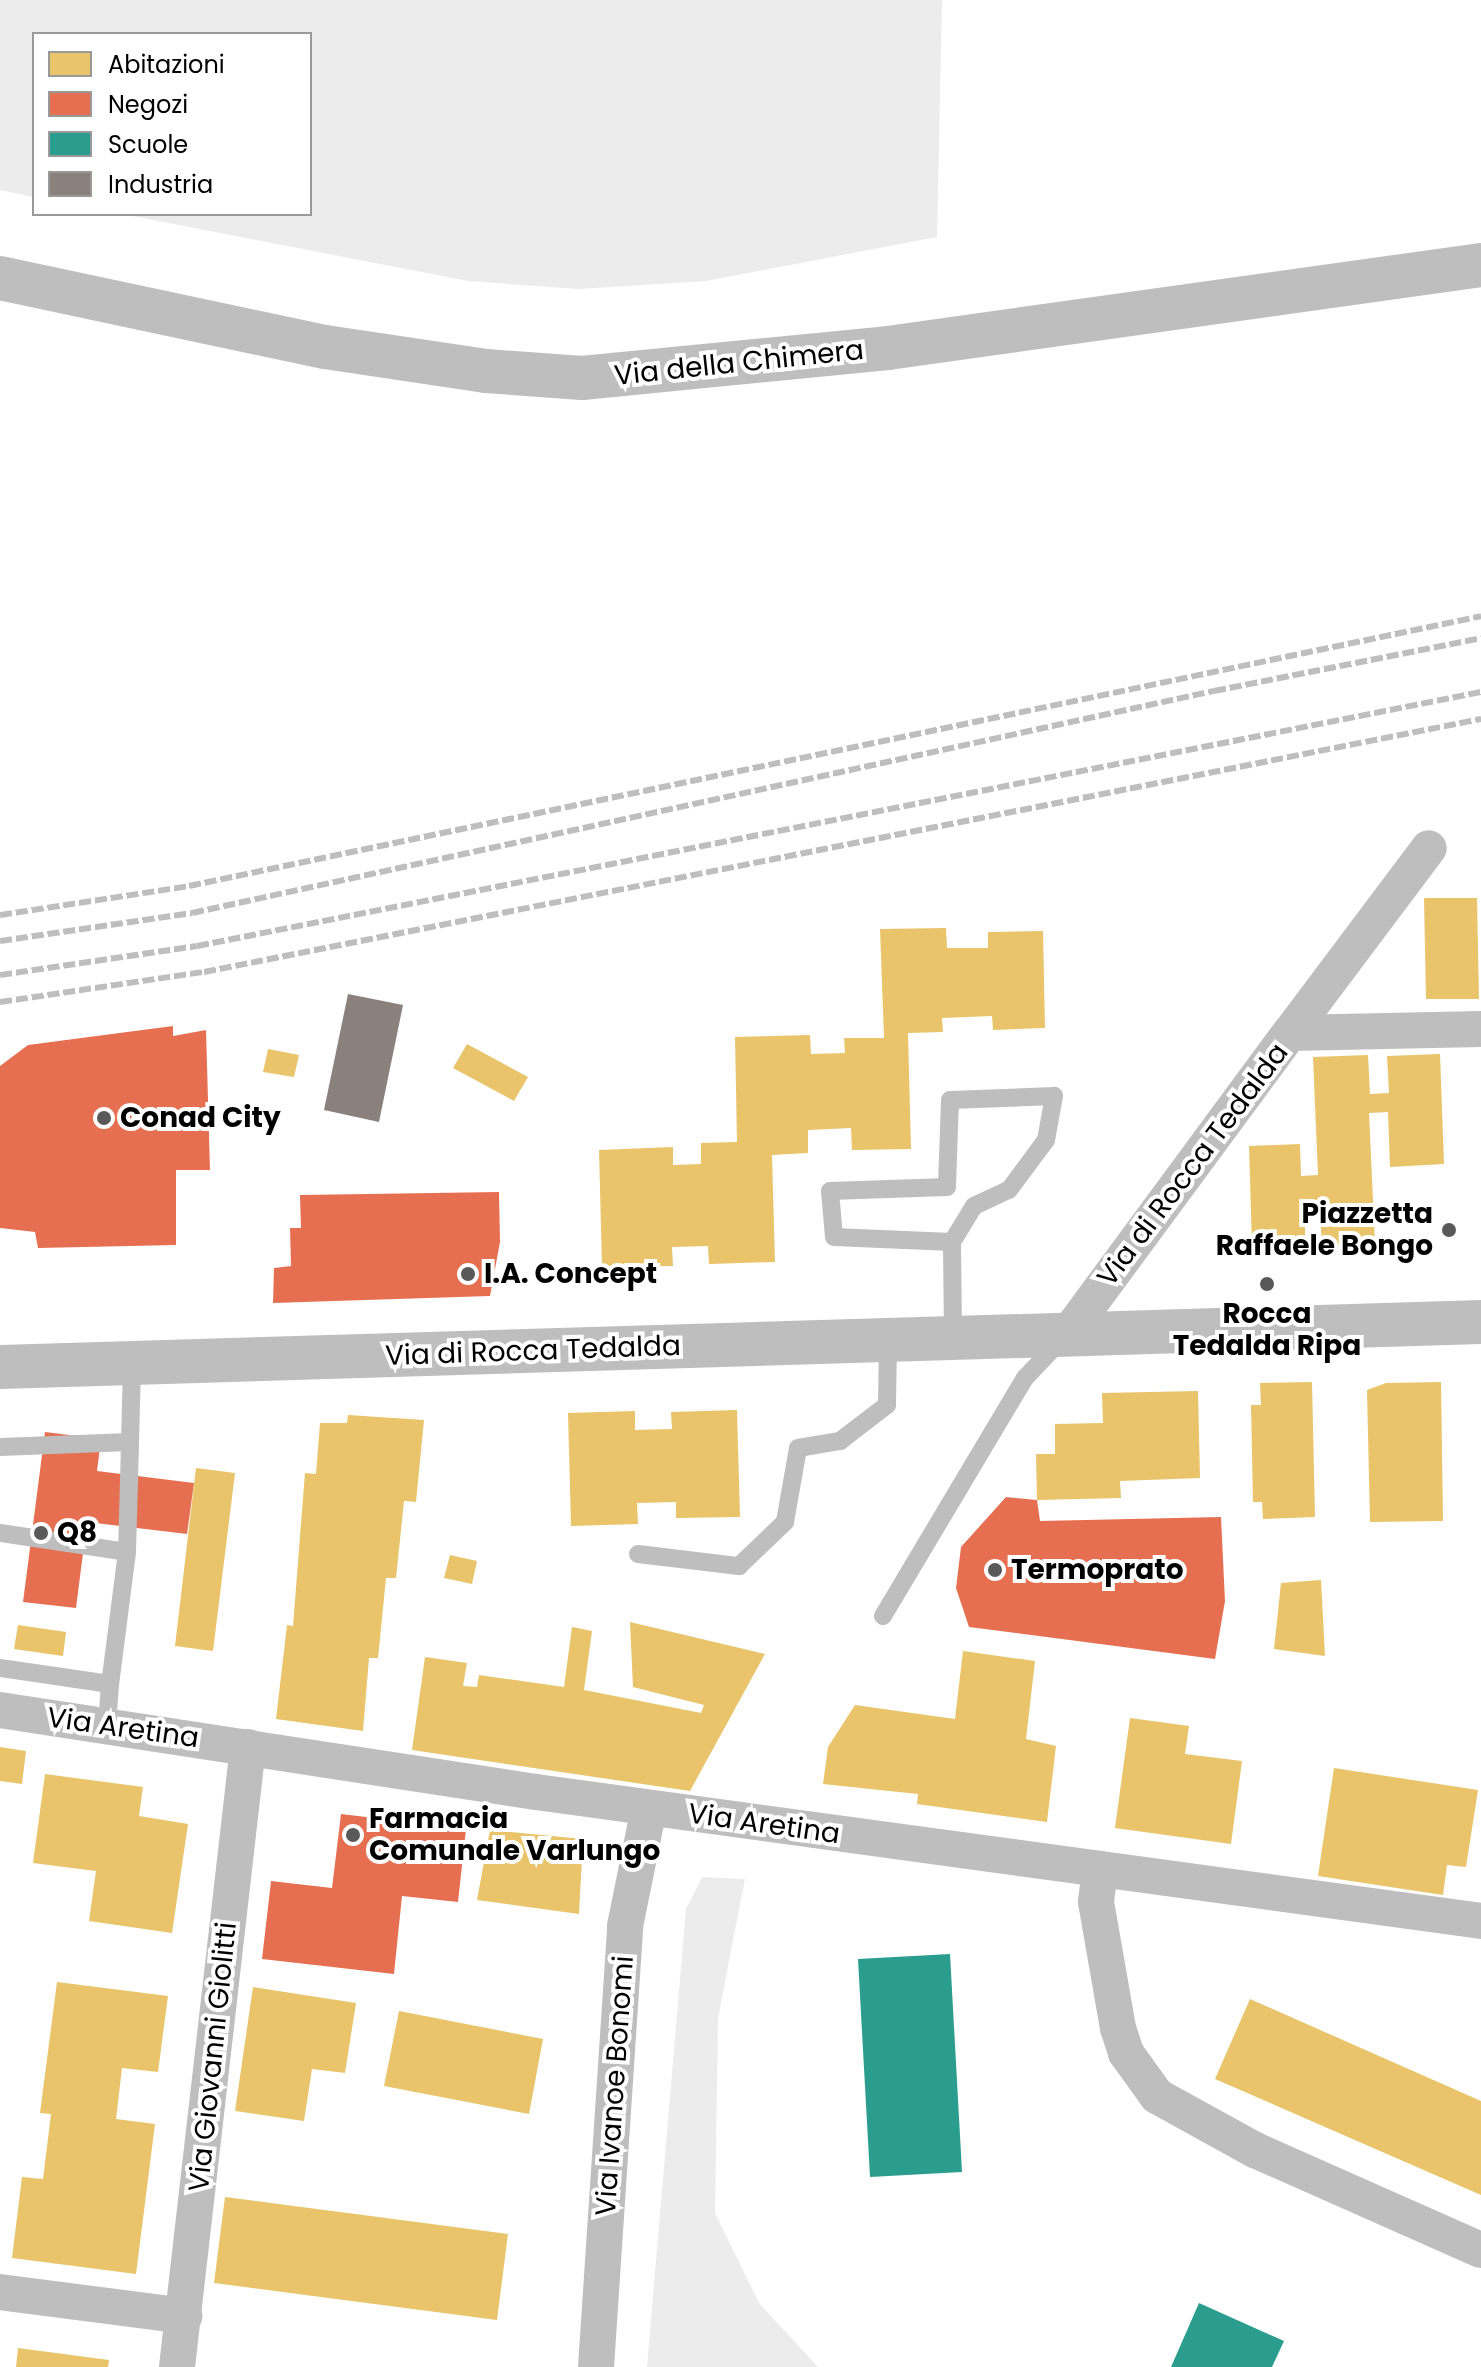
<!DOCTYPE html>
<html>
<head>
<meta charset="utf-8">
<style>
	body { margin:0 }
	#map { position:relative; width:1481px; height:2367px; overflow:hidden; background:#fff; font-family:Poppins,sans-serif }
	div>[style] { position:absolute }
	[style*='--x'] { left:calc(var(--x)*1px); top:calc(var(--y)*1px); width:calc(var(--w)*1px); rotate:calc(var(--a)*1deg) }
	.green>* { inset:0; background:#ececec }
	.homes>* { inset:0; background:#e9c46a }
	.shops>* { inset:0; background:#e76f51 }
	.schools>* { inset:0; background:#2a9d8f }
	.industry>* { inset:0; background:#8a817c }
	.service>* { height:18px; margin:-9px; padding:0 9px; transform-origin:9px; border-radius:9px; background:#bebebe }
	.minor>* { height:36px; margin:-18px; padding:0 18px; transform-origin:18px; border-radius:18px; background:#bebebe }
	.tertiary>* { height:44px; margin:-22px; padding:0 22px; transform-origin:22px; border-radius:22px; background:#bebebe }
	.rail>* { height:6px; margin-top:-3px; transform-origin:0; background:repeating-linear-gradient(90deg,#bebebe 0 12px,transparent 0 16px) }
	.dots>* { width:22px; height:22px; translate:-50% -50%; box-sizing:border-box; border:4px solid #fff; border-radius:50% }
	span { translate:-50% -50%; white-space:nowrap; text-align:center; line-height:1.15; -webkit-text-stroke:8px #fff; paint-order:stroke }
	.street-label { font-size:28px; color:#000 }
	.poi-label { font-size:28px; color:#000; font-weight:700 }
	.left { translate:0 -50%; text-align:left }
	.right { translate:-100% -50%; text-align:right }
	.legend { position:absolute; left:32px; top:32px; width:280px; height:184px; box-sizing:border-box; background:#fff; border:2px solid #999; margin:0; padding:10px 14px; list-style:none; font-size:24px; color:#000 }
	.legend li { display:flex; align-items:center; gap:16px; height:40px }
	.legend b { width:40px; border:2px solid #999 }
</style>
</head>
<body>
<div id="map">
	<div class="green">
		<div style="clip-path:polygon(0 0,942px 0,937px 237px,706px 281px,578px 289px,468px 281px,122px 214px,310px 214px,310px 34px,34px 34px,34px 197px,0 190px)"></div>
		<div style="clip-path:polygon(702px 1877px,745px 1879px,718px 2018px,715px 2213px,759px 2303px,818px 2367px,647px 2367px,686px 1909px)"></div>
	</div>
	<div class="homes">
		<div style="clip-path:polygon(1424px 898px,1477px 898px,1479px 999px,1426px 999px)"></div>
		<div style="clip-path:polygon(946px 928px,947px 948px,988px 948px,988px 932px,1043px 931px,1045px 1028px,993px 1030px,992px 1016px,942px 1018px,943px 1032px,908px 1033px,911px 1149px,852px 1150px,851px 1128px,808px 1130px,808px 1153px,772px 1155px,775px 1262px,709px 1264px,708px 1246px,672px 1247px,673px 1266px,602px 1267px,599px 1150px,673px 1147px,673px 1165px,701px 1164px,701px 1143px,737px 1142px,735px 1037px,810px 1035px,811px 1054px,845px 1053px,844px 1038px,884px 1038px,880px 929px)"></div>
		<div style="clip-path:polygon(467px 1044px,528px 1077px,514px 1101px,453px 1068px)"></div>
		<div style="clip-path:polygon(268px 1049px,299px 1055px,294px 1077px,263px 1072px)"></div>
		<div style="clip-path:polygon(1440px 1054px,1444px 1164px,1390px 1167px,1388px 1112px,1369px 1113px,1375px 1244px,1322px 1246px,1320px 1212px,1305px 1212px,1305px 1244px,1252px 1246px,1249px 1146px,1300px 1144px,1301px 1176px,1318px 1175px,1313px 1057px,1368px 1055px,1370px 1094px,1389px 1093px,1387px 1056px)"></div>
		<div style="clip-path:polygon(1312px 1382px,1315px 1517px,1263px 1519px,1262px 1502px,1253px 1502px,1251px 1405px,1261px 1405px,1260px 1383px)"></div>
		<div style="clip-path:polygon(1441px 1382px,1443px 1521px,1370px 1522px,1367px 1390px,1386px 1383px)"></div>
		<div style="clip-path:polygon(1198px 1391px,1200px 1478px,1120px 1481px,1121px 1498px,1037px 1500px,1036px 1454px,1055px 1454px,1055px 1424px,1103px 1423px,1102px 1393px)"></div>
		<div style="clip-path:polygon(737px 1410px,740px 1517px,676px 1518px,676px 1502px,637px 1503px,638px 1524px,571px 1526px,568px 1413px,635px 1411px,635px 1430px,672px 1429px,671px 1412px)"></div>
		<div style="clip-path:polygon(348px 1415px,424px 1420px,416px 1502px,404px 1501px,396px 1578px,386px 1578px,378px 1658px,369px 1658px,363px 1731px,276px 1719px,287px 1625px,293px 1626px,305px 1473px,316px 1474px,320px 1423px,347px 1423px)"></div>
		<div style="clip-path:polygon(196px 1468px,235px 1473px,213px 1651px,175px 1646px)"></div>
		<div style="clip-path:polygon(450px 1555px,477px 1561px,472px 1584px,444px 1578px)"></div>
		<div style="clip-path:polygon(1321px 1580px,1325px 1656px,1274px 1649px,1281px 1583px)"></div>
		<div style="clip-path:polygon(630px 1622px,765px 1654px,690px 1791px,412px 1750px,425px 1657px,467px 1663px,463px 1686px,477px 1687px,479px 1675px,564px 1687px,572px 1627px,592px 1631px,584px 1690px,701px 1713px,704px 1705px,633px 1687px)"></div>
		<div style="clip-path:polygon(18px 1625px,66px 1632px,63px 1656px,14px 1649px)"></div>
		<div style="clip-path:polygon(963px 1651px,1035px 1661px,1026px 1739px,1056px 1746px,1047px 1822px,917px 1804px,918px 1794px,823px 1784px,828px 1747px,855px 1705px,955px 1719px)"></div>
		<div style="clip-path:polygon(1130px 1718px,1189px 1726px,1185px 1754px,1242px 1761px,1231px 1844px,1115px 1828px)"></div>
		<div style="clip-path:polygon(0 1747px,26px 1751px,22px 1784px,0 1781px)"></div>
		<div style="clip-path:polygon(1334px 1768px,1478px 1790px,1466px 1867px,1447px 1865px,1443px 1895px,1318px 1876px)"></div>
		<div style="clip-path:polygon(45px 1774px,143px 1787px,139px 1816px,188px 1824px,172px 1933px,89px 1921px,96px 1871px,33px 1863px)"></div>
		<div style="clip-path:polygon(490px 1830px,583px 1839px,579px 1914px,477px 1900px)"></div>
		<div style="clip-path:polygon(57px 1982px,168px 1996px,158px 2072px,122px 2068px,116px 2119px,155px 2124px,136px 2274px,12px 2258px,22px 2177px,43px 2179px,51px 2114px,40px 2113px)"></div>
		<div style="clip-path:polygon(253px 1987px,356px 2003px,345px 2073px,312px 2069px,304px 2121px,235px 2111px)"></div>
		<div style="clip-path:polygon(1250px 1999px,1481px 2101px,1481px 2195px,1215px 2079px)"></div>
		<div style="clip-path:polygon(399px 2011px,543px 2039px,529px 2114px,384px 2086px)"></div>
		<div style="clip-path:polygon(225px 2197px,508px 2234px,497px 2320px,214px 2283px)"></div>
		<div style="clip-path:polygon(18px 2348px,109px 2360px,108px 2367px,16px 2367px)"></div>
	</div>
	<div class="shops">
		<div style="clip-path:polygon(173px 1026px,173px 1036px,206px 1030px,210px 1170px,176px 1170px,176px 1245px,38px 1248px,35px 1232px,0 1228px,0 1066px,28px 1045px)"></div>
		<div style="clip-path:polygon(499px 1192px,500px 1242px,490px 1296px,273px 1303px,274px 1268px,291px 1266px,290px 1228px,301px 1228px,300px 1195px)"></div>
		<div style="clip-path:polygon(45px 1432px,101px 1439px,97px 1471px,194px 1483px,187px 1534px,87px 1522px,76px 1608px,23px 1602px)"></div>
		<div style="clip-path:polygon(1006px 1497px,1037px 1500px,1040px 1521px,1221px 1517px,1225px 1601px,1215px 1659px,969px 1627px,956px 1588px,961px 1547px)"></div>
		<div style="clip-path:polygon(341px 1814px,466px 1829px,458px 1902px,402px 1896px,394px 1974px,262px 1959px,271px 1881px,332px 1888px)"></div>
	</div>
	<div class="schools">
		<div style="clip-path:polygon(950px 1954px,962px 2172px,870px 2177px,858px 1959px)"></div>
		<div style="clip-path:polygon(1199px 2303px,1284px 2341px,1272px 2367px,1171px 2367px)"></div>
	</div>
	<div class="industry">
		<div style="clip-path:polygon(348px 994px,403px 1005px,379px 1122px,324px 1110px)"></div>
	</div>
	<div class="service">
		<div style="--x:952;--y:1242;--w:42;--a:-58.6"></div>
		<div style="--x:974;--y:1206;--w:38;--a:-25"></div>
		<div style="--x:1009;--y:1190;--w:62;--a:-53.5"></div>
		<div style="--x:1046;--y:1140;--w:45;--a:-79.7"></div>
		<div style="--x:1054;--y:1096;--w:104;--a:177.8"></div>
		<div style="--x:950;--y:1100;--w:87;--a:92"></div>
		<div style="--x:947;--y:1187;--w:117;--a:178"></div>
		<div style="--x:830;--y:1191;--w:46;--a:85"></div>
		<div style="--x:834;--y:1237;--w:118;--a:2.4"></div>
		<div style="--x:952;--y:1242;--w:95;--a:89.4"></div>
		<div style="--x:0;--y:1447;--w:130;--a:-2.2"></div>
		<div style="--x:130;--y:1442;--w:79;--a:-88.5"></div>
		<div style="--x:0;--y:1533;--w:128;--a:8.5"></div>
		<div style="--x:127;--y:1552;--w:133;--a:97.3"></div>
		<div style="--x:127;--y:1552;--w:110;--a:-88.4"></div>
		<div style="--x:638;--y:1554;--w:102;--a:6.8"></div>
		<div style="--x:739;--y:1566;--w:64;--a:-43.7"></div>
		<div style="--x:785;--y:1522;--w:75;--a:-80"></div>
		<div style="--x:798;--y:1448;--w:43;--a:-9.5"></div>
		<div style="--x:840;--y:1441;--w:59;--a:-37.5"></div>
		<div style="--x:887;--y:1405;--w:65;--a:-89.1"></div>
		<div style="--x:883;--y:1616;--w:277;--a:-59.2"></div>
		<div style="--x:1025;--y:1378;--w:54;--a:-46.5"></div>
		<div style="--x:0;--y:1668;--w:111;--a:8.3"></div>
		<div style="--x:110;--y:1684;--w:42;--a:94.1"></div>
	</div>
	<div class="minor">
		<div style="--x:1290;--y:1033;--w:231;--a:-53.1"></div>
		<div style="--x:1067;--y:1335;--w:375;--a:-53.6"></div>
		<div style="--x:1290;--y:1033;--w:191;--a:-1.2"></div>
		<div style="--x:0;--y:1710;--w:542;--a:8.7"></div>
		<div style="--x:536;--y:1792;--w:954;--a:7.77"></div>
		<div style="--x:1100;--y:1869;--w:33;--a:97"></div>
		<div style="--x:1096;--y:1902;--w:128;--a:80.1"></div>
		<div style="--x:1118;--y:2028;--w:26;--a:72"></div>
		<div style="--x:1126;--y:2053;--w:53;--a:54.2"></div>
		<div style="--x:1157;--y:2096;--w:112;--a:28.9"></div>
		<div style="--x:1255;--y:2150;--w:247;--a:23.9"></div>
		<div style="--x:0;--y:2292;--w:186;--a:7.4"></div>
		<div style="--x:177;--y:2367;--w:624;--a:-83.47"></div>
		<div style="--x:596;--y:2367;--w:442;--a:-86.2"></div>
		<div style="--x:625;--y:1926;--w:120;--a:-78.5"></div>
	</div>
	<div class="tertiary">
		<div style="--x:0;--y:278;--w:332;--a:12"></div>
		<div style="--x:325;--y:347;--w:163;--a:8.5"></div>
		<div style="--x:486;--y:371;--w:96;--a:4.2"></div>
		<div style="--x:582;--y:378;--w:307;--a:-5.6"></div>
		<div style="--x:888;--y:348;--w:599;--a:-7.97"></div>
		<div style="--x:0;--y:1367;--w:1482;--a:-1.74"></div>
	</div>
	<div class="rail">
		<div style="--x:0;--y:915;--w:191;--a:-8.7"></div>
		<div style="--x:189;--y:886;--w:1320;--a:-11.8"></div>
		<div style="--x:0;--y:941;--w:194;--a:-8.3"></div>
		<div style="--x:192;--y:913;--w:1046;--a:-12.26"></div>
		<div style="--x:1214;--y:691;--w:272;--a:-11.2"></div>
		<div style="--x:0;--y:975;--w:199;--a:-8.4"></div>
		<div style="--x:197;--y:946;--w:1309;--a:-11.19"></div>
		<div style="--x:0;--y:1002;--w:206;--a:-8.4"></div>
		<div style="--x:204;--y:972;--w:1302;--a:-11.21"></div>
	</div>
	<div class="dots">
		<div style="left:104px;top:1118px;background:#595959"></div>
		<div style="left:1449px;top:1230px;background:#595959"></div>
		<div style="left:468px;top:1274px;background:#595959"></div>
		<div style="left:1267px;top:1284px;background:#595959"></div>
		<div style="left:41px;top:1533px;background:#595959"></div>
		<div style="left:995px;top:1570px;background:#595959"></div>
		<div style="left:353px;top:1835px;background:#595959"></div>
	</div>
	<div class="street-label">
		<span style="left:739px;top:363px;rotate:-6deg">Via della Chimera</span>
		<span style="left:1193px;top:1165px;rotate:-53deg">Via di Rocca Tedalda</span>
		<span style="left:533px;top:1351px;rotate:-2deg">Via di Rocca Tedalda</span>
		<span style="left:123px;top:1728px;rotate:8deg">Via Aretina</span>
		<span style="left:764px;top:1824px;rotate:8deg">Via Aretina</span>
		<span style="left:213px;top:2057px;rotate:-84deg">Via Giovanni Giolitti</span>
		<span style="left:615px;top:2086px;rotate:-86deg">Via Ivanoe Bonomi</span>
	</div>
	<div class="poi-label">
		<span class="left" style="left:120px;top:1118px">Conad City</span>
		<span class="right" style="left:1433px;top:1230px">Piazzetta<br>Raffaele Bongo</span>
		<span class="left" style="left:484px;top:1274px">I.A. Concept</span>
		<span style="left:1267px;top:1330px">Rocca<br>Tedalda Ripa</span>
		<span class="left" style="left:57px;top:1533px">Q8</span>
		<span class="left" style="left:1011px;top:1570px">Termoprato</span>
		<span class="left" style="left:369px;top:1835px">Farmacia<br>Comunale Varlungo</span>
	</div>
	<ul class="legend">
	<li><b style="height:22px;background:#e9c46a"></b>Abitazioni</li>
	<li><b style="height:22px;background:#e76f51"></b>Negozi</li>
	<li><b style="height:22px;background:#2a9d8f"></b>Scuole</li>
	<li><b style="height:22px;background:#8a817c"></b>Industria</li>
	</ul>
</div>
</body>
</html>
